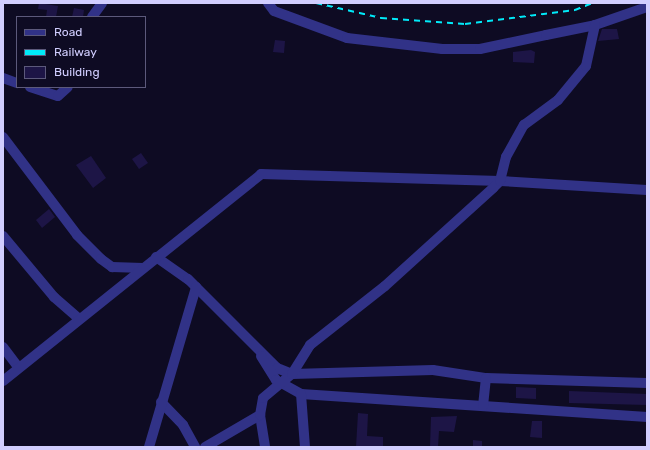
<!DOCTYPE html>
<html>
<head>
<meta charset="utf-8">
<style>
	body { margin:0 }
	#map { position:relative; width:650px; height:450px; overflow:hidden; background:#0e0b23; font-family:Rubik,sans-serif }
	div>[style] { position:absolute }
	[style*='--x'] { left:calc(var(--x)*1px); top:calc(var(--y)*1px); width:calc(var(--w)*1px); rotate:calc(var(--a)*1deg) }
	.building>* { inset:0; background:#1d1546 }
	.minor>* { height:10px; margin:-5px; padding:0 5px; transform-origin:5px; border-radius:5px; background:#313287 }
	.rail>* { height:2px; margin-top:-1px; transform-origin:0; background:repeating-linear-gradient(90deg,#00eaf9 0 6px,transparent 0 11px) }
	span { translate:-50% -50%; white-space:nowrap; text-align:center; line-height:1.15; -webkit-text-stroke:3px #0e0b23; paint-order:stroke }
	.frame { position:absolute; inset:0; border:4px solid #d1ceff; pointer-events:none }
	.legend { position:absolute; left:16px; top:16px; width:130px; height:72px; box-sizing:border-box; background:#0e0b23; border:1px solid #5c597b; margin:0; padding:5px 7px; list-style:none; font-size:12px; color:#d1ceff }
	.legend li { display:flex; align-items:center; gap:8px; height:20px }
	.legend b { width:20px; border:1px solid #5c597b }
</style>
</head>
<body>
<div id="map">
	<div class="building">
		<div style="clip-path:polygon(39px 3px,58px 6px,56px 17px,46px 17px,47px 10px,38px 9px)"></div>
		<div style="clip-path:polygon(74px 8px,84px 10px,83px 17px,72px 17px)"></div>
		<div style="clip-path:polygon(602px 29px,617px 29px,619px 39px,598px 41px)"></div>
		<div style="clip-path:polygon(275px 40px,285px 41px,284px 53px,273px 52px)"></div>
		<div style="clip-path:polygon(531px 50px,535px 52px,534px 63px,513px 62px,513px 52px)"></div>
		<div style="clip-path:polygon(141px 153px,148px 163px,139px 169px,132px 159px)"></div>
		<div style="clip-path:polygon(91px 156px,106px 178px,93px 188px,76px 165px)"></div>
		<div style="clip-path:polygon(49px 209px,55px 217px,42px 228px,36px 220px)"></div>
		<div style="clip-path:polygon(516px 387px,536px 388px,536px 399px,516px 398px)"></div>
		<div style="clip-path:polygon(569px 391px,647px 394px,647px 405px,569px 403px)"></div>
		<div style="clip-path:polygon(358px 413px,368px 414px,367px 436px,383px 437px,383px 447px,356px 447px)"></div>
		<div style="clip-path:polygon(457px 416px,454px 432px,439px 431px,438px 447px,430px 447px,431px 417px)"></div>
		<div style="clip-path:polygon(532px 421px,542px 421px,542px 438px,530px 437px)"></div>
		<div style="clip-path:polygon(473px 440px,482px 441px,482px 447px,473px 447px)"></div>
	</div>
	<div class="minor">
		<div style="--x:268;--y:3;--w:10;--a:53"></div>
		<div style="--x:274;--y:11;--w:78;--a:20.3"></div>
		<div style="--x:347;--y:38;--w:96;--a:6.6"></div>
		<div style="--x:442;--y:49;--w:38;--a:0"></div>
		<div style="--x:480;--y:49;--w:67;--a:-12"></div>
		<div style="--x:546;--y:35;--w:50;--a:-11.5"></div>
		<div style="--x:595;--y:25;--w:55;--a:-19.1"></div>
		<div style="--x:92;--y:17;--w:17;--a:-54"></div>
		<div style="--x:3;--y:78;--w:15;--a:20"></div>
		<div style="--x:30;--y:87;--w:29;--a:18"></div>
		<div style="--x:58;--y:96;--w:13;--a:-42"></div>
		<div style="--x:3;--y:137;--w:123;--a:52.9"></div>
		<div style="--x:77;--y:235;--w:34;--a:45"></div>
		<div style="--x:101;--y:259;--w:14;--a:36"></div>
		<div style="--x:112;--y:267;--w:31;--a:2"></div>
		<div style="--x:3;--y:236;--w:80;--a:50.1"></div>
		<div style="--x:54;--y:297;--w:32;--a:41"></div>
		<div style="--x:156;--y:257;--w:39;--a:35"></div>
		<div style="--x:188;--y:279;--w:126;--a:45"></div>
		<div style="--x:277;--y:368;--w:16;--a:22"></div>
		<div style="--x:292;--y:374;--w:141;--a:-1.6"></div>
		<div style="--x:433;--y:370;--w:54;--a:8.6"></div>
		<div style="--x:486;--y:378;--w:161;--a:1.8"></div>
		<div style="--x:3;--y:347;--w:26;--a:53"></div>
		<div style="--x:261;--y:356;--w:28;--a:58"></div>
		<div style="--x:276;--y:380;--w:29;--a:29"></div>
		<div style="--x:301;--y:394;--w:347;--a:3.8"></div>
		<div style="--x:3;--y:381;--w:331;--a:-38.7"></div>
		<div style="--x:261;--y:174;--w:239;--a:1.7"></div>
		<div style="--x:500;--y:181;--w:147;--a:3.5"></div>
		<div style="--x:301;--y:394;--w:53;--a:85.7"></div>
		<div style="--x:161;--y:402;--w:32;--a:46"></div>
		<div style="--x:183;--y:425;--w:25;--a:61"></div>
		<div style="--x:483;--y:406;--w:28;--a:-84"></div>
		<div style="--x:260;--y:415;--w:32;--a:81"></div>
		<div style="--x:149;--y:447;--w:167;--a:-73.6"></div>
		<div style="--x:205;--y:447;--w:64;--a:-30.2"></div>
		<div style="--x:260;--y:415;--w:17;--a:-80"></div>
		<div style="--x:263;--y:398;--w:38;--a:-40"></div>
		<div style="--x:292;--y:374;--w:34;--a:-58"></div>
		<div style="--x:310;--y:345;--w:95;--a:-38.2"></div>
		<div style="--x:385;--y:286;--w:146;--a:-42.2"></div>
		<div style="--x:493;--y:188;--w:10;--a:-45"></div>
		<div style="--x:500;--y:181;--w:25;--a:-76"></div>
		<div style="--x:506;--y:157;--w:37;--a:-61"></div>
		<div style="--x:524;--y:125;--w:42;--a:-36.3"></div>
		<div style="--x:558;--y:100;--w:44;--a:-50.5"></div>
		<div style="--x:586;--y:66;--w:42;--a:-77.6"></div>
	</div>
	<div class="rail">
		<div style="--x:316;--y:3;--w:67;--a:13"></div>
		<div style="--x:381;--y:18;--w:84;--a:4.1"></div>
		<div style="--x:465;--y:24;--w:111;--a:-7.3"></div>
		<div style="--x:575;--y:10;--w:18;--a:-22"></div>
	</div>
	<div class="frame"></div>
	<ul class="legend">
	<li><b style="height:5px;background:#313287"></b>Road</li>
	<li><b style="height:5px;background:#00eaf9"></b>Railway</li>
	<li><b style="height:11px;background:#1d1546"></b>Building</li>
	</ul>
</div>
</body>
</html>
